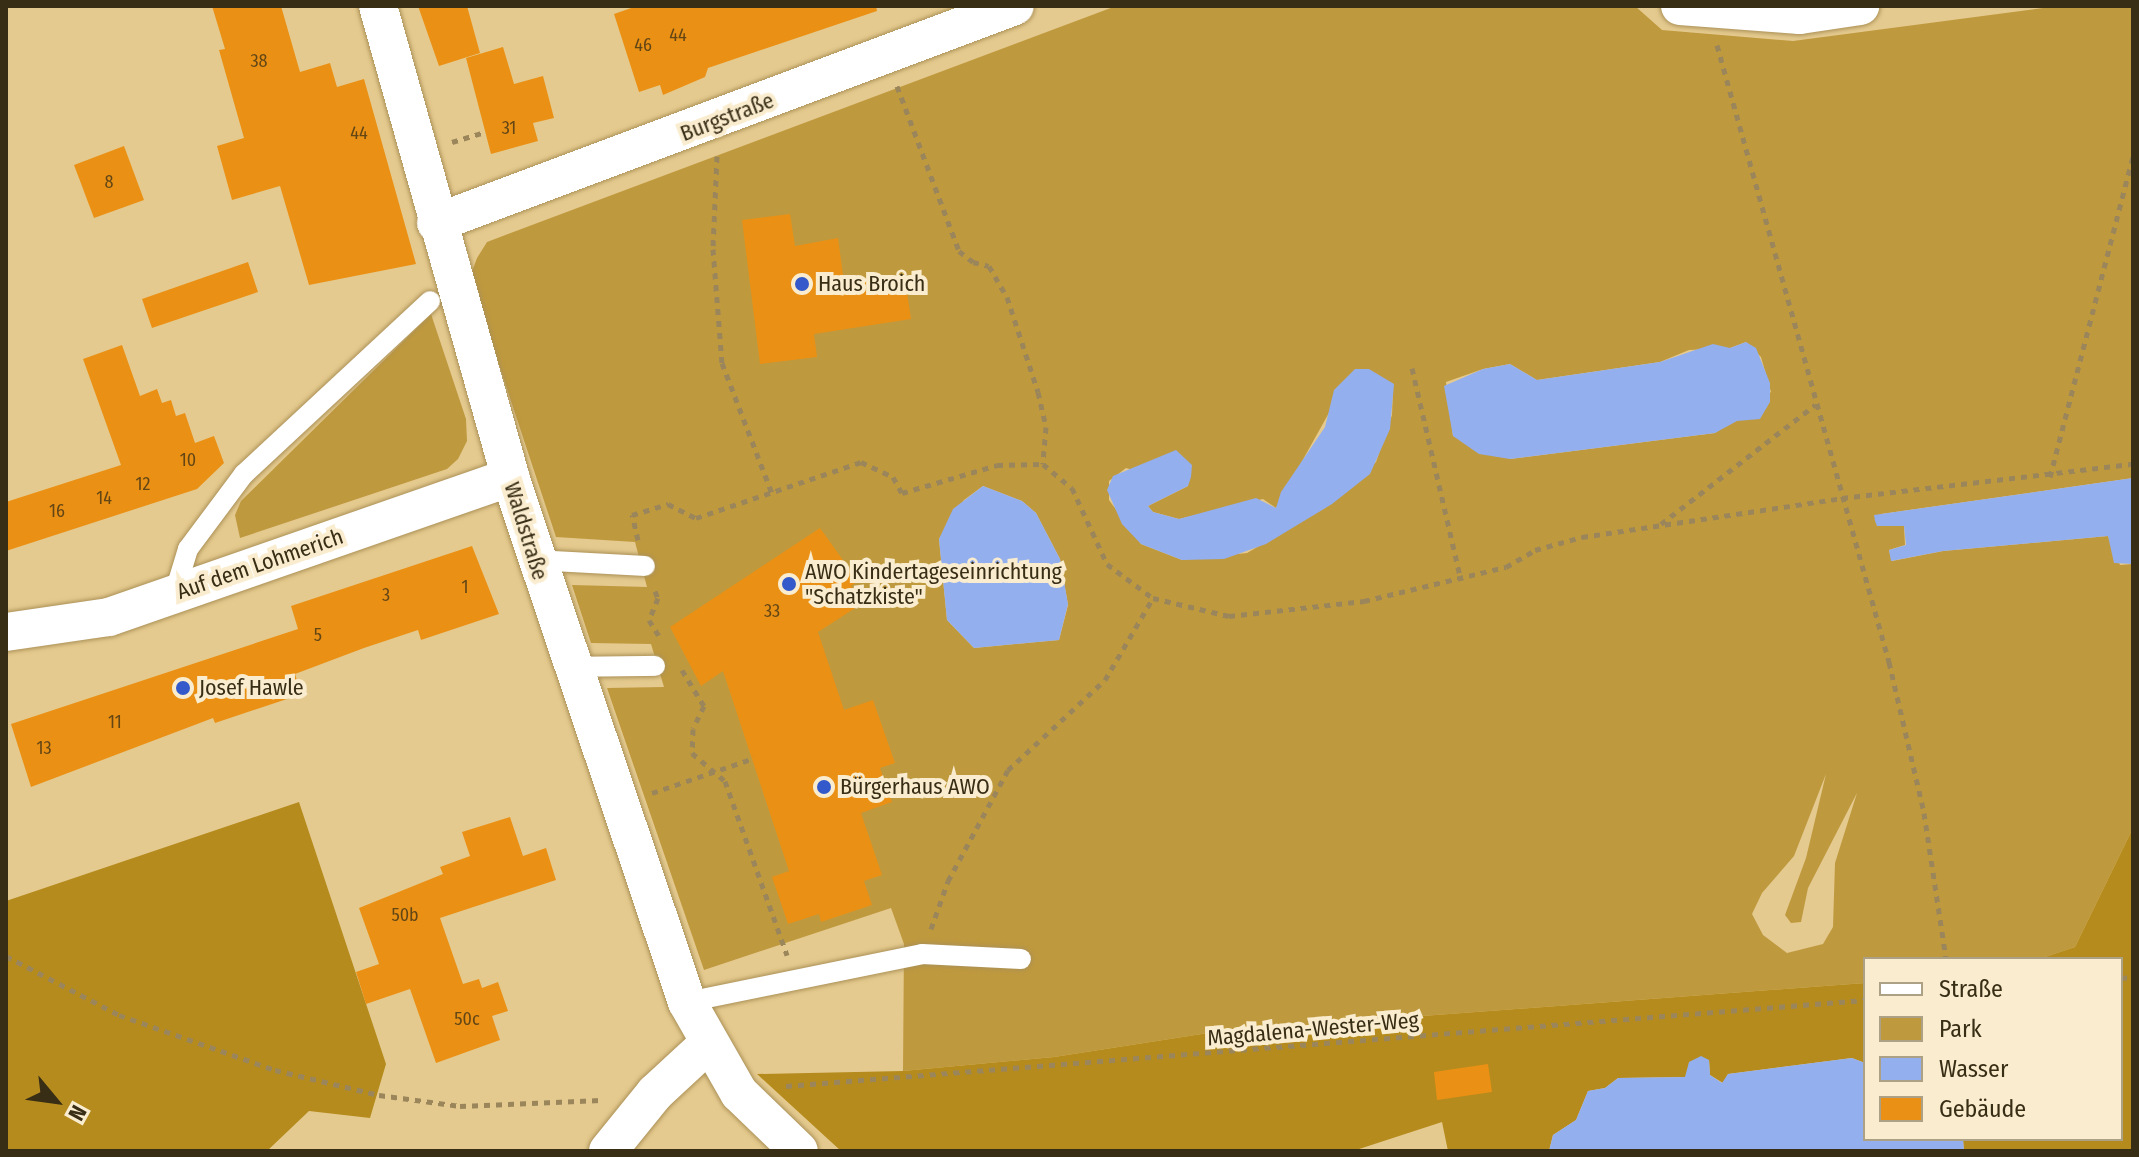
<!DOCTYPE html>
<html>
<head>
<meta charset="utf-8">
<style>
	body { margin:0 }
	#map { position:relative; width:2139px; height:1157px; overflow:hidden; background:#e5ca8f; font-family:"Fira Sans Condensed",sans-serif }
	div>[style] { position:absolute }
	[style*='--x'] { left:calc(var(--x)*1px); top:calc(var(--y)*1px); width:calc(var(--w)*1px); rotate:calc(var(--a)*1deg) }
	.green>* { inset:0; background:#bf993e }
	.forest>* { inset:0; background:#b58b1d }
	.water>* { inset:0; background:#94afee }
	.building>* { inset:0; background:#ea9115 }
	.path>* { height:5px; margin-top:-2.5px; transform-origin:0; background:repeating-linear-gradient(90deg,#9a865a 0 6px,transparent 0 12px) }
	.roads { filter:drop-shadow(0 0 2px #ab9157) drop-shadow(0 0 2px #ab9157) }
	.lane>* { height:20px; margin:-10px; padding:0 10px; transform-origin:10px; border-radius:10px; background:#fff }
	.street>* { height:38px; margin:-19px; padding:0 19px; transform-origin:19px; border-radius:19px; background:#fff }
	.dots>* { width:22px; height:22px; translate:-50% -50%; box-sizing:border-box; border:4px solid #faedcf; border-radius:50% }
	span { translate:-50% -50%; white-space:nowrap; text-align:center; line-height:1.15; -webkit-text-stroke:8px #faedcf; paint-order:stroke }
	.number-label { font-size:18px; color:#644615 }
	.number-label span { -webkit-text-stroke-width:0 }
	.street-label { font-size:22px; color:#382d15 }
	.poi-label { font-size:22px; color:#382d15 }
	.left { translate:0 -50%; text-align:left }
	.frame { position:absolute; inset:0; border:8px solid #382d15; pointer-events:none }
	.legend { position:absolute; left:1863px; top:957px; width:260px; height:184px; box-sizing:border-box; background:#faedcf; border:2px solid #aca085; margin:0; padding:10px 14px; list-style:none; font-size:24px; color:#382d15 }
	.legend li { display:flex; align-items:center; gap:16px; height:40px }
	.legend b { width:40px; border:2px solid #aca085 }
	.north { position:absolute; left:16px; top:1061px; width:80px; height:80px; -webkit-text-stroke:6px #faedcf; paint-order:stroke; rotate:119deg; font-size:22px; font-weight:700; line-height:32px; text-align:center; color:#382d15 }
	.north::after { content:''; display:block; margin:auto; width:28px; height:36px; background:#382d15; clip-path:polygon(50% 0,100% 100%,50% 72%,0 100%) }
</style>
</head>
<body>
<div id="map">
	<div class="green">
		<div style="clip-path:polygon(evenodd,1116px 6px,1635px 6px,1662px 30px,1793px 41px,2058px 6px,2133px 6px,2133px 478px,1881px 514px,1877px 526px,1904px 526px,1905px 545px,1889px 550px,1892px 561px,1943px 551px,2108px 536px,2120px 565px,2133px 564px,2133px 828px,2075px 947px,2039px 959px,1865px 959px,1865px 983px,1221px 1031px,1054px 1057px,903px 1071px,904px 944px,891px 908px,704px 970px,607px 688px,664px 687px,651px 644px,591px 643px,572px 585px,647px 587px,635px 542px,556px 537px,470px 277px,477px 258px,487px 242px,1116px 6px,1746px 342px,1761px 357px,1771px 392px,1715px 433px,1510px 459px,1453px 436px,1446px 382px,1483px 369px,1510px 364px,1537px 380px,1660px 362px,1689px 350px,1730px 348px,1746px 342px,1116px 6px,1393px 387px,1392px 415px,1376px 462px,1325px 508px,1247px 553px,1182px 560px,1141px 544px,1109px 500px,1109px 481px,1126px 468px,1188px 486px,1148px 506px,1153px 512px,1179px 519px,1263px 499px,1276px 508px,1330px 411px,1393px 387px,1116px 6px,983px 486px,1022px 501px,1036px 513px,1060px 559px,1068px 605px,1059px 640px,974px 648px,947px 620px,939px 539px,964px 500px,983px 486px,1116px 6px,1826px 774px,1806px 858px,1785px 915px,1791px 923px,1801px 922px,1808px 888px,1857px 793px,1835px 863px,1833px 927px,1823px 944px,1787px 953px,1763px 935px,1752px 914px,1762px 893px,1794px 856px,1826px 774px)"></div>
		<div style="clip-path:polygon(431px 314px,466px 419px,467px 441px,458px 459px,447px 469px,240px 538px,235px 515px,241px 501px)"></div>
	</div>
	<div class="forest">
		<div style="clip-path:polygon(299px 802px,386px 1064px,370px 1118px,309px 1111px,267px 1151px,6px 1151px,6px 901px)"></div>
		<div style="clip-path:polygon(2133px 828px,2133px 1151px,1964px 1151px,1963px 1139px,2121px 1139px,2121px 959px,2039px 959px,2075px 947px)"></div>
		<div style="clip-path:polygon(1865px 983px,1865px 1063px,1852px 1058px,1728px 1074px,1723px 1083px,1710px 1075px,1709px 1060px,1685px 1077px,1618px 1078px,1605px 1088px,1588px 1091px,1576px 1120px,1553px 1135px,1549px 1151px,1448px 1151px,1442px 1122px,1353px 1151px,841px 1151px,757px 1074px,903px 1071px,1054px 1057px,1221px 1031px)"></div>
	</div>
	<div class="water">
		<div style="clip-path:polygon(1746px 342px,1756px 348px,1770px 383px,1770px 402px,1760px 419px,1737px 421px,1715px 433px,1510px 459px,1479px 454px,1453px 436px,1444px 386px,1483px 369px,1510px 364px,1537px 380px,1660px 362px,1713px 344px,1730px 348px)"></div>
		<div style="clip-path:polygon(1355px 369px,1369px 369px,1394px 384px,1390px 429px,1370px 474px,1332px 504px,1266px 544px,1224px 559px,1182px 560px,1141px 544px,1122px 524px,1107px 490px,1113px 476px,1176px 450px,1192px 465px,1191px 477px,1188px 486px,1148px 506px,1153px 512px,1179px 519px,1256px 498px,1276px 508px,1281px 492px,1325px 427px,1334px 390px)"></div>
		<div style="clip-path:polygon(2133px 478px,2133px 564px,2114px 563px,2108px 536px,1943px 551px,1891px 561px,1889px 550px,1906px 545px,1904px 526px,1877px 526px,1875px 521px,1874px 515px)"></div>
		<div style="clip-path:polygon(983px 486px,1022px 501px,1036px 513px,1060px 559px,1068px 604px,1059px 640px,974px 648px,947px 620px,939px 539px,953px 509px)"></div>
		<div style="clip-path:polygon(1701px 1056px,1709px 1060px,1710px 1075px,1722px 1083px,1728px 1074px,1852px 1058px,1865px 1063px,1865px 1139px,1963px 1139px,1964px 1151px,1549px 1151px,1553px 1135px,1576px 1120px,1588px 1091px,1605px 1088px,1618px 1078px,1685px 1077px,1689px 1062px)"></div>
	</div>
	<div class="building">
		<div style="clip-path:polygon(212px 6px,281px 6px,300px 72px,330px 63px,337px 87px,364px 79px,416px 264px,309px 285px,280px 186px,232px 200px,217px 146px,244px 138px,219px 50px,225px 49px)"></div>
		<div style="clip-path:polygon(418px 6px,467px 6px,480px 53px,439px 66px)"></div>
		<div style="clip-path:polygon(637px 6px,876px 6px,877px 11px,708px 68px,705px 77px,663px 95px,660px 85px,639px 92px,614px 14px)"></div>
		<div style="clip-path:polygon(503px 47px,514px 84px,543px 76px,554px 118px,533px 123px,538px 141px,491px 154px,466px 58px)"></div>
		<div style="clip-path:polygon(124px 146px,144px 200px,94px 218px,74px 165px)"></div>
		<div style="clip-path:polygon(790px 214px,795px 246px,838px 238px,844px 282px,905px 278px,911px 319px,814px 334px,817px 357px,760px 364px,742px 220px)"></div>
		<div style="clip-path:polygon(248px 262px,258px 292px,152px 328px,142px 299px)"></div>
		<div style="clip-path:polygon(122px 345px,140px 396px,157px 389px,162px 403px,171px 400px,176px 416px,185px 413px,195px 443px,214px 436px,224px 463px,197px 489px,6px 551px,6px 502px,121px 465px,83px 359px)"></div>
		<div style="clip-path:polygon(820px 528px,858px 581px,851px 586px,863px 603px,818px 632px,844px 710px,873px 700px,895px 763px,880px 768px,892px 802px,861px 813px,882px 875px,864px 881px,872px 905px,821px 922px,819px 914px,788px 924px,772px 877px,789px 871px,723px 671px,701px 686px,670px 627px)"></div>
		<div style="clip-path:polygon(472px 546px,499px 614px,421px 640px,418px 630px,364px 648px,295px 674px,299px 687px,287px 691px,290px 698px,215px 723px,213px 718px,31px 787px,11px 724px,298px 629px,291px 606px)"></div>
		<div style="clip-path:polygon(510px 817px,523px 856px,546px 848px,556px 880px,440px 918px,463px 984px,479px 979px,482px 988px,498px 982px,508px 1011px,492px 1016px,500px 1040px,436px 1063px,410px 989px,366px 1004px,356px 972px,379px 964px,359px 908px,443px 874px,440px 867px,470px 856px,462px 832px)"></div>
		<div style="clip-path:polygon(1488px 1064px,1492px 1092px,1437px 1100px,1434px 1072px)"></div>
	</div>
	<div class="path">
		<div style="--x:1717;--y:45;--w:641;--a:74.42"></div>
		<div style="--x:1889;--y:662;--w:155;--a:76.9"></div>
		<div style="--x:1924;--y:813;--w:148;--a:81.4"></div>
		<div style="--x:897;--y:86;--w:176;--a:69.4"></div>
		<div style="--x:959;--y:251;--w:18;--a:38"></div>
		<div style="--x:973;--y:262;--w:16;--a:14"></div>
		<div style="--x:989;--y:266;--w:36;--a:60"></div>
		<div style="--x:1007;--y:297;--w:100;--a:71.9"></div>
		<div style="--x:1038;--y:392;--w:36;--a:77"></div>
		<div style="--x:1046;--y:427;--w:37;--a:95"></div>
		<div style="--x:1043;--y:464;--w:38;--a:40"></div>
		<div style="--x:1072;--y:488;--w:84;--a:65.3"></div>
		<div style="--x:1107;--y:564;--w:57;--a:36.5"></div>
		<div style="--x:452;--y:142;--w:34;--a:-17"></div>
		<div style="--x:717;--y:156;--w:93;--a:92.5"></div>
		<div style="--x:713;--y:249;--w:114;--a:85.5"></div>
		<div style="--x:722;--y:363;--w:139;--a:69"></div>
		<div style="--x:1412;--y:368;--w:218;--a:77"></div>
		<div style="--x:2050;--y:477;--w:333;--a:-75.5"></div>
		<div style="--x:1661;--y:524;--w:195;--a:-37.7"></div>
		<div style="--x:638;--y:540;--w:26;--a:-103"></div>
		<div style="--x:632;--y:515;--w:38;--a:-17"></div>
		<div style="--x:668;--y:504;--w:31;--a:27"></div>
		<div style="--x:696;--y:518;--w:174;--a:-18.7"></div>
		<div style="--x:861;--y:462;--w:35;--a:25"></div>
		<div style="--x:893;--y:477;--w:18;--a:61"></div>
		<div style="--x:902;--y:493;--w:99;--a:-16.4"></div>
		<div style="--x:997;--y:465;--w:46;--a:-1.2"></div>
		<div style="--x:655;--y:591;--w:8;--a:67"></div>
		<div style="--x:658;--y:598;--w:24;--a:112"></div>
		<div style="--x:649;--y:620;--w:22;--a:58"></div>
		<div style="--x:682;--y:670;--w:42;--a:58.6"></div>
		<div style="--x:704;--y:706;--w:25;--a:116"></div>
		<div style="--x:693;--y:729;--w:24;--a:92"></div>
		<div style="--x:692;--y:753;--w:43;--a:40.3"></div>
		<div style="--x:725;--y:781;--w:185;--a:70.4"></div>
		<div style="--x:652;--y:793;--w:108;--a:-18.9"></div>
		<div style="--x:931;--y:929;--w:51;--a:-70.5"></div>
		<div style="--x:948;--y:881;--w:126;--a:-61.6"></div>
		<div style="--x:1008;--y:770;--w:132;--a:-42.9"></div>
		<div style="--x:1105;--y:680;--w:95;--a:-59.7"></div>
		<div style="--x:1153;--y:598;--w:78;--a:13.3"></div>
		<div style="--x:1229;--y:616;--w:136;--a:-6.3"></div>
		<div style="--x:1364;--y:601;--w:146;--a:-13.5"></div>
		<div style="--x:1506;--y:567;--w:34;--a:-30"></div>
		<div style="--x:1535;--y:550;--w:49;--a:-15.5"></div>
		<div style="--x:1582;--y:537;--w:263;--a:-8.5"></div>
		<div style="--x:1842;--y:498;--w:293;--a:-6.7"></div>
		<div style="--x:6;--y:956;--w:127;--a:27.6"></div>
		<div style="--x:119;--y:1015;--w:165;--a:19.4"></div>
		<div style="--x:275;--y:1070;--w:107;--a:13.5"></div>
		<div style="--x:379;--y:1095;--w:82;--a:7.7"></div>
		<div style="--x:460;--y:1106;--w:141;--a:-2.4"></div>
		<div style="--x:2121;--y:978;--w:12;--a:-5"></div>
		<div style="--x:786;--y:1086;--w:1082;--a:-4.56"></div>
	</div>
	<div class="roads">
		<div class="lane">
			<div style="--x:535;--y:560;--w:110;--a:3.1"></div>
			<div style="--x:174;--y:595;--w:48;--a:-73.1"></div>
			<div style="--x:188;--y:549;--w:94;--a:-53.3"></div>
			<div style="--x:244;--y:474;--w:254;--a:-42.9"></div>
			<div style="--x:570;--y:667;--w:85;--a:-0.7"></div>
			<div style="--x:687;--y:1002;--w:240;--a:-11.5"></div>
			<div style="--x:922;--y:954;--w:99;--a:2.9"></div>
		</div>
		<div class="street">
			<div style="--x:378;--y:6;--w:489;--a:74.3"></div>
			<div style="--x:510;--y:477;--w:554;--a:71.37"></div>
			<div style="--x:687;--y:1002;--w:105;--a:60.3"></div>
			<div style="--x:739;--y:1093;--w:83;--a:44"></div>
			<div style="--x:1680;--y:6;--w:120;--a:4.3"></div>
			<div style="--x:1800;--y:15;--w:61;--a:-8.5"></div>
			<div style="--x:436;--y:223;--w:618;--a:-20.55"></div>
			<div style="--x:6;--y:632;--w:104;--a:-8.3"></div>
			<div style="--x:109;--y:617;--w:425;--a:-19.2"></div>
			<div style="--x:608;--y:1151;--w:75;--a:-51"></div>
			<div style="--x:655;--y:1093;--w:72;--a:-42.8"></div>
		</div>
	</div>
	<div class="dots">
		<div style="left:802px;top:284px;background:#3359ca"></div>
		<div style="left:789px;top:584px;background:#3359ca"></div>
		<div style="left:183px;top:688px;background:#3359ca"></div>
		<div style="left:824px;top:787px;background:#3359ca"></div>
	</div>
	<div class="number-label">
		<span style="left:678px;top:35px">44</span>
		<span style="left:643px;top:45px">46</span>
		<span style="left:259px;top:61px">38</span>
		<span style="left:509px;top:128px">31</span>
		<span style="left:359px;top:133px">44</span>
		<span style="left:109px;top:182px">8</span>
		<span style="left:188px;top:460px">10</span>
		<span style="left:143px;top:484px">12</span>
		<span style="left:104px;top:498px">14</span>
		<span style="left:57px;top:511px">16</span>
		<span style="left:465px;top:587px">1</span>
		<span style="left:386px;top:595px">3</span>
		<span style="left:772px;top:611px">33</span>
		<span style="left:318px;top:635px">5</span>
		<span style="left:115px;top:722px">11</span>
		<span style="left:44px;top:748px">13</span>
		<span style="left:405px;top:915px">50b</span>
		<span style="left:467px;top:1019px">50c</span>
	</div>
	<div class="street-label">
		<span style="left:727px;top:117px;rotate:-21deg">Burgstraße</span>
		<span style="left:526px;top:531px;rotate:73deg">Waldstraße</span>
		<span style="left:260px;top:564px;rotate:-19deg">Auf dem Lohmerich</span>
		<span style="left:1313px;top:1029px;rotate:-5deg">Magdalena-Wester-Weg</span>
	</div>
	<div class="poi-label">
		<span class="left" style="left:818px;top:284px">Haus Broich</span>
		<span class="left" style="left:805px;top:584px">AWO Kindertageseinrichtung<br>"Schatzkiste"</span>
		<span class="left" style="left:199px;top:688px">Josef Hawle</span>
		<span class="left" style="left:840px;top:787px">Bürgerhaus AWO</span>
	</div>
	<div class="frame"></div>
	<ul class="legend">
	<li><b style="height:10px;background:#fff"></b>Straße</li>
	<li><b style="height:22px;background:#bf993e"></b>Park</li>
	<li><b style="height:22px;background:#94afee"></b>Wasser</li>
	<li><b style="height:22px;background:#ea9115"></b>Gebäude</li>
	</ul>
	<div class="north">N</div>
</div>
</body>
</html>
